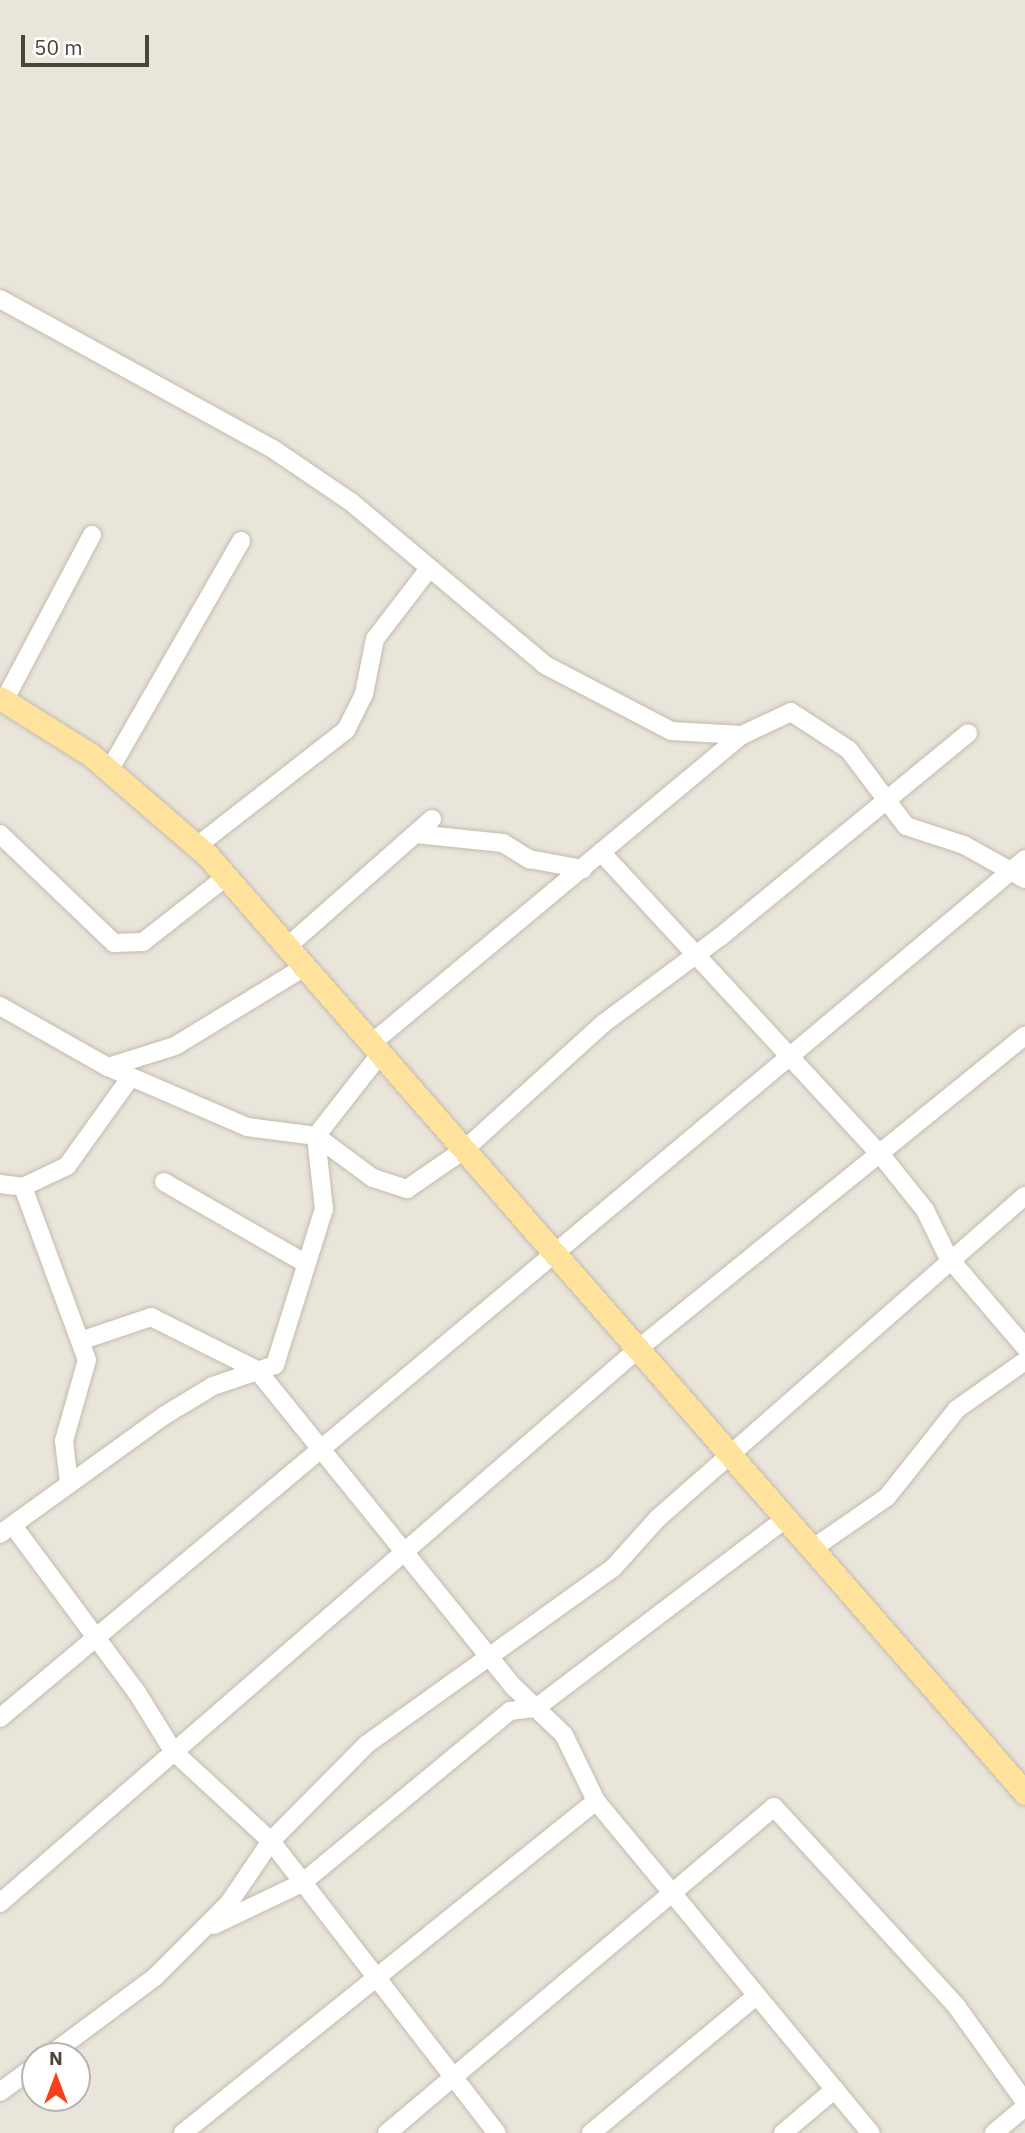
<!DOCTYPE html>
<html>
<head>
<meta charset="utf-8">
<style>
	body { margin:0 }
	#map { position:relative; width:1025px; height:2133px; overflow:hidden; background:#f6f3ec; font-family:"IBM Plex Sans",sans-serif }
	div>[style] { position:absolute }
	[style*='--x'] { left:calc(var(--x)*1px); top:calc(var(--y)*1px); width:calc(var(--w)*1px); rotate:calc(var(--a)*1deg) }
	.residential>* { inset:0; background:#eae5da }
	.roads { filter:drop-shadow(0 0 2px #c2bbae) drop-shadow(0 0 2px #c2bbae) }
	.minor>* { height:18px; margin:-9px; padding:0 9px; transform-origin:9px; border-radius:9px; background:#fff }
	.major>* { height:23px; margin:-11.5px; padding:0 11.5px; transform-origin:11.5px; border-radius:11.5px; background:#ffe39c }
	span { translate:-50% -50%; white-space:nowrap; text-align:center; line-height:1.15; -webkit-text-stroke:5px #fff; paint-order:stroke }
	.north { position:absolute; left:21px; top:2042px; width:70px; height:70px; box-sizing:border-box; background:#fff; border:2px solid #b7b4b0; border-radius:50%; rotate:0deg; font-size:19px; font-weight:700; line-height:28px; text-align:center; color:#4b4439 }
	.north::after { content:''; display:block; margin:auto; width:24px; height:32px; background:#fc3f1d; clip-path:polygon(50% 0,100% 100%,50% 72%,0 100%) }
	.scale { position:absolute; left:21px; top:35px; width:128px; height:32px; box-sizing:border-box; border:4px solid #4b4439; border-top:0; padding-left:9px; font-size:21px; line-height:24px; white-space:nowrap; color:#4b4439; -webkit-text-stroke:5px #fff; paint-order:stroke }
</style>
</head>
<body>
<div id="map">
	<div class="residential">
		<div style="clip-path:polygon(evenodd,0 0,1025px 0,1025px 2133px,0 2133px,0 0,35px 2056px,77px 2056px,77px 2098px,35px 2098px,35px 2056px)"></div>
	</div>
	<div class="roads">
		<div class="minor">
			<div style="--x:0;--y:299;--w:311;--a:28.8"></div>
			<div style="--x:273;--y:449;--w:94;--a:34.2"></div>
			<div style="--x:351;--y:502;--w:253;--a:40"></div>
			<div style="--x:545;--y:665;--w:142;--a:27.6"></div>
			<div style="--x:671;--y:731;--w:71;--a:3.2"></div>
			<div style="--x:742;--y:735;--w:54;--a:-25.1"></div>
			<div style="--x:791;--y:712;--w:69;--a:33.2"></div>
			<div style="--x:849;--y:750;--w:95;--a:53.1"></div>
			<div style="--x:906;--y:826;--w:61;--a:18.1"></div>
			<div style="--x:964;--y:845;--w:70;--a:29.1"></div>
			<div style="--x:4;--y:701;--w:188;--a:-62.1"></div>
			<div style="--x:110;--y:769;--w:263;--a:-60.1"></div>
			<div style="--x:0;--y:834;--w:158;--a:43.7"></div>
			<div style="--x:114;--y:943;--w:29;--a:-2"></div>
			<div style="--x:143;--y:942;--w:105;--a:-38.1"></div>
			<div style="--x:416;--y:834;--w:87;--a:5.9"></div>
			<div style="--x:503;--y:843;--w:31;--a:32"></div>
			<div style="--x:529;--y:859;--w:55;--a:10.5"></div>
			<div style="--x:197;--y:846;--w:189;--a:-37.9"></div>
			<div style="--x:346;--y:730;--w:40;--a:-63.4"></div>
			<div style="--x:364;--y:694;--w:56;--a:-78.7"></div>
			<div style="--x:375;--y:639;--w:87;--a:-52.5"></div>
			<div style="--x:601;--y:852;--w:413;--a:47.3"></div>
			<div style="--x:881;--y:1155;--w:70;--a:51.3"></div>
			<div style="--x:925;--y:1210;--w:52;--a:63.9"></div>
			<div style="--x:948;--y:1257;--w:118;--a:49.5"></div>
			<div style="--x:288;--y:946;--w:192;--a:-41.4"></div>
			<div style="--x:0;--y:1006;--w:124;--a:29.5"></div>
			<div style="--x:108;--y:1067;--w:70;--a:-17.4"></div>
			<div style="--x:175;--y:1046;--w:153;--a:-31.4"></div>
			<div style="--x:372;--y:1043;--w:481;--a:-39.8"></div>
			<div style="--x:108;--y:1067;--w:151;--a:23.3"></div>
			<div style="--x:247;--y:1127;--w:70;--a:7.4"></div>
			<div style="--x:316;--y:1136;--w:71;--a:36.4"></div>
			<div style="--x:373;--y:1178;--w:36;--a:18"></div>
			<div style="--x:407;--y:1189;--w:70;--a:-34.6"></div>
			<div style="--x:465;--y:1149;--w:188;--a:-42.2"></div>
			<div style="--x:604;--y:1023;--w:144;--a:-36.6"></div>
			<div style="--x:720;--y:937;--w:321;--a:-39.4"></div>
			<div style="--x:164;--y:1182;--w:160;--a:29.9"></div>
			<div style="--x:0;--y:1184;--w:23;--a:7"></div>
			<div style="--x:23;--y:1187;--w:49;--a:-25.5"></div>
			<div style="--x:67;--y:1166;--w:108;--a:-54.4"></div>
			<div style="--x:23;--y:1187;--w:184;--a:69.7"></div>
			<div style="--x:87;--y:1360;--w:84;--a:105.9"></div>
			<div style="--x:64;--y:1441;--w:42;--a:83.2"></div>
			<div style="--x:83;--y:1340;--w:72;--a:-18.7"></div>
			<div style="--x:151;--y:1317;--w:119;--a:26.6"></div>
			<div style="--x:257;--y:1370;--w:408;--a:51"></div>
			<div style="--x:514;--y:1687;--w:69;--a:43.8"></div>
			<div style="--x:564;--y:1735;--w:73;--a:64.1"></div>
			<div style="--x:596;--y:1801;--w:431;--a:50.4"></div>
			<div style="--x:14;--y:1527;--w:204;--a:53.4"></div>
			<div style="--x:136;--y:1691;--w:70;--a:58.3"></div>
			<div style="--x:173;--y:1751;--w:133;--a:42.6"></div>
			<div style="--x:271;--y:1841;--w:369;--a:52.3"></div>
			<div style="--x:0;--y:1534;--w:203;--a:-35.8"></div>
			<div style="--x:165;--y:1415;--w:56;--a:-31.1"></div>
			<div style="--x:213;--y:1386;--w:65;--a:-18.7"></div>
			<div style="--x:275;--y:1365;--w:164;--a:-72.6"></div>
			<div style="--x:324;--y:1209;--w:73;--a:-96.3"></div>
			<div style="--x:316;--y:1136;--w:105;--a:-51.9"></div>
			<div style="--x:812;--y:1549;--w:91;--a:-34.7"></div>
			<div style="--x:887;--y:1497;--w:112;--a:-51.5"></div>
			<div style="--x:957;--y:1409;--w:83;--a:-35.2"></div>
			<div style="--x:0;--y:1718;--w:1337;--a:-39.96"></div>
			<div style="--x:0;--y:1903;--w:845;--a:-40.97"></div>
			<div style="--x:638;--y:1349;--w:498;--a:-39"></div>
			<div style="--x:214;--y:1925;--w:98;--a:-25.5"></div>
			<div style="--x:302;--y:1883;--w:270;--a:-39.6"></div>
			<div style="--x:510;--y:1711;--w:26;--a:-7"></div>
			<div style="--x:536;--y:1708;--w:314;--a:-37.2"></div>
			<div style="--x:49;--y:2056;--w:132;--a:-36.7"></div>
			<div style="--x:155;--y:1977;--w:105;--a:-45"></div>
			<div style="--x:229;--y:1903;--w:75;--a:-55.9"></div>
			<div style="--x:271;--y:1841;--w:136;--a:-45.3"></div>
			<div style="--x:367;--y:1744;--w:302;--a:-35.6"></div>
			<div style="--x:613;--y:1568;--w:67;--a:-48"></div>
			<div style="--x:658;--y:1518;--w:488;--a:-41.3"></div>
			<div style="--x:0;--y:2092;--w:44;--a:-36.6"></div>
			<div style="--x:183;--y:2133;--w:530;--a:-38.79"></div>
			<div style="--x:387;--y:2133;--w:506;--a:-40.11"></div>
			<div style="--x:774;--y:1807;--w:271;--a:47.5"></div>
			<div style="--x:957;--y:2007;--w:117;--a:54.4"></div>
			<div style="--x:591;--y:2133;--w:214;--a:-39.7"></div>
			<div style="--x:783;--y:2133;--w:68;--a:-40.2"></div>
			<div style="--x:994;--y:2133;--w:40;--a:-40"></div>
		</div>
		<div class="major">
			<div style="--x:0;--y:698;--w:107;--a:32.1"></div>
			<div style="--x:91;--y:755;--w:155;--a:40.8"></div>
			<div style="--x:208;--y:856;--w:1243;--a:48.91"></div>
		</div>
	</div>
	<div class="north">N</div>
	<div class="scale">50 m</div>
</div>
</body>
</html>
